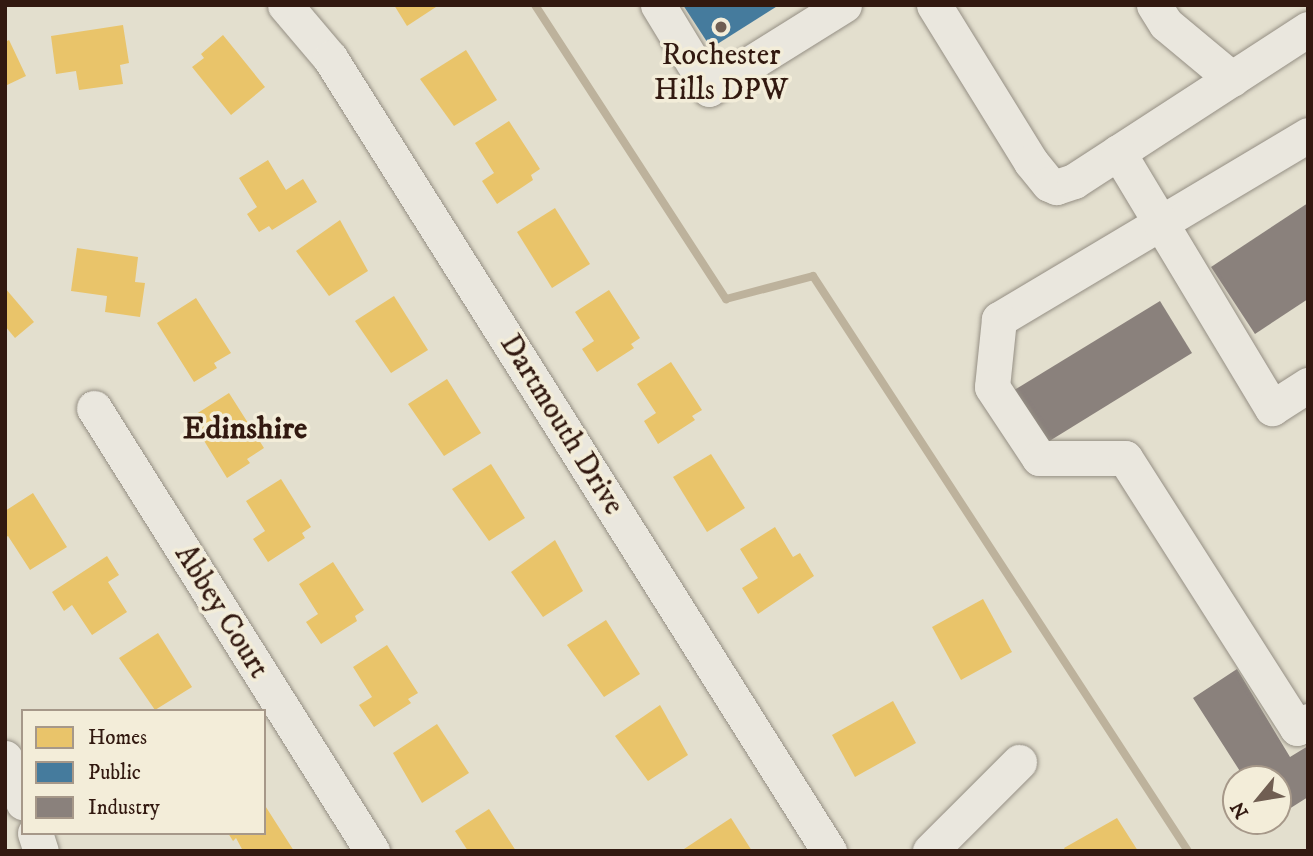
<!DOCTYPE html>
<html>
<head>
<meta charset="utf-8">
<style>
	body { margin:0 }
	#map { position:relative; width:1313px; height:856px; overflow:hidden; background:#e3dfce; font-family:"IM FELL DW Pica",serif }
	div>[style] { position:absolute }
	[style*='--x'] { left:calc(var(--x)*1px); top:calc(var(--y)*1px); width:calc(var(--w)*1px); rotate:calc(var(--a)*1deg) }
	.homes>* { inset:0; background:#e9c46a }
	.public>* { inset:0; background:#457b9d }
	.industry>* { inset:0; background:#8a817c }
	.stream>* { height:8px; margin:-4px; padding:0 4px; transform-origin:4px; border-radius:4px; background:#bdb29c }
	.roads { filter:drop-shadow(0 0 2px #958f84) drop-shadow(0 0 2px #958f84) }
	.minor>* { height:35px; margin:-17.5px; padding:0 17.5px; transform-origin:17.5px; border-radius:17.5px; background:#eae7de }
	.dots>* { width:19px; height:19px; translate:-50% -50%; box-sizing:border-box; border:4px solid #f3edd9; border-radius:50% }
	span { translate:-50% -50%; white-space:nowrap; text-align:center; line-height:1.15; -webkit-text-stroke:7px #f3edd9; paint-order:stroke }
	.poi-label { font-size:30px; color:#321910 }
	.street-label { font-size:30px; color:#321910 }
	.neighbourhood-label { font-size:32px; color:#321910; font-weight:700 }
	.frame { position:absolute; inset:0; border:7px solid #321910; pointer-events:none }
	.legend { position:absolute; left:21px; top:709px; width:245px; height:126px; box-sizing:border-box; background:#f3edd9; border:2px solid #a69889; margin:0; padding:9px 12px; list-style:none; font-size:21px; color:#321910 }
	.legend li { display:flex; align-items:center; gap:14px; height:35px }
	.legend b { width:35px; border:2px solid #a69889 }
	.north { position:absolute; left:1222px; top:765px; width:70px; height:70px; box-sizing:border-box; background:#f3edd9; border:2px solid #a69889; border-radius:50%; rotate:240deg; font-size:19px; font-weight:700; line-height:28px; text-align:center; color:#321910 }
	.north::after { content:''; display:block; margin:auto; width:24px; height:32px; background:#705e52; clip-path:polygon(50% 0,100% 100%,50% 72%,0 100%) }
</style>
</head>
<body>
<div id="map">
	<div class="homes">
		<div style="clip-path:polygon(394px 5px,439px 5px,407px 26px)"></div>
		<div style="clip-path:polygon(123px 25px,129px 63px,120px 65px,123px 84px,79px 90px,76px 71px,56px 74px,51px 36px)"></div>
		<div style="clip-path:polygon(223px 35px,265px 87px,231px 115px,192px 67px,204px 58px,201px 54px)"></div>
		<div style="clip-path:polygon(9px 40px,26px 76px,5px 86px,5px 42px)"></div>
		<div style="clip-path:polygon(466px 50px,497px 100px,454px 126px,420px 79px)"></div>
		<div style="clip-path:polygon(509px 121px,540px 169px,531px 175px,533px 180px,497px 204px,482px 181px,494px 173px,475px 143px)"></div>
		<div style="clip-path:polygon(268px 160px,286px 190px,303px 179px,317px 202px,272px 230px,269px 226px,259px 232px,247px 214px,257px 207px,239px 178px)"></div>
		<div style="clip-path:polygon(555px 208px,590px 264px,552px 288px,517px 232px)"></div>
		<div style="clip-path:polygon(340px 220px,368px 271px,329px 296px,296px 251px)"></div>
		<div style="clip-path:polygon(77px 248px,138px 257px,135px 282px,145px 283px,140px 317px,105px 312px,107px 296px,71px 291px)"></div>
		<div style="clip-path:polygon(5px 288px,34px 322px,15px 338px,5px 326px)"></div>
		<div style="clip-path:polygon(609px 290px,640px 338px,631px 344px,634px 348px,597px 372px,582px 349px,594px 341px,575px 312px)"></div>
		<div style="clip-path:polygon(394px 296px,428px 350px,391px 373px,355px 321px)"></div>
		<div style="clip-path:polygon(196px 298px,231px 353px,214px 363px,217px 368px,194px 382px,157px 323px)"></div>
		<div style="clip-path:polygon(671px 362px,702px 410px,692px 416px,695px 420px,658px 444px,644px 421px,656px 413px,637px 384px)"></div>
		<div style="clip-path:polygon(447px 379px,481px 433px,444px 456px,408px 404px)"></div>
		<div style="clip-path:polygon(229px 393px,264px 448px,247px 459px,250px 463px,227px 478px,190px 418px)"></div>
		<div style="clip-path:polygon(711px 454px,745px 508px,707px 532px,673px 477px)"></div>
		<div style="clip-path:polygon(491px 464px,525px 518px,489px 541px,452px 489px)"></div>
		<div style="clip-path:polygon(281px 479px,311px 527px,302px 533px,305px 538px,268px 562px,253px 539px,265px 531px,246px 501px)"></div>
		<div style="clip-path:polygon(33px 493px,67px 547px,30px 570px,8px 536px,5px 538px,5px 511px)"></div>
		<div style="clip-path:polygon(775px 527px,793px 557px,800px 553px,814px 576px,758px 614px,742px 588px,758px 578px,740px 549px)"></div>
		<div style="clip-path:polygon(555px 540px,583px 591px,543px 617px,511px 572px)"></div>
		<div style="clip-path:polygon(107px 556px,119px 575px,108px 582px,127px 612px,92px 635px,72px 605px,64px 611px,52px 592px)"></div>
		<div style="clip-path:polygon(333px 562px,364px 610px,355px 616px,357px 621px,321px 644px,306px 622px,318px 614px,299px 584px)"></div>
		<div style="clip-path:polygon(983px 599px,1012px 652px,961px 680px,932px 627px)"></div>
		<div style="clip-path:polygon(606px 620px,640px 674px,604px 697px,567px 645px)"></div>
		<div style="clip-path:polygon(158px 633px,192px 687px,155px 710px,119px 658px)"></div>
		<div style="clip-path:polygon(387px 645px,418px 693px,408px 699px,411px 703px,374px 727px,359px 705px,372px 697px,353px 667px)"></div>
		<div style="clip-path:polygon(893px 701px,916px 743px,855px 777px,832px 735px)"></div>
		<div style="clip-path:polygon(660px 705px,688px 755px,648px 781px,615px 736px)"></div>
		<div style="clip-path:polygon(437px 724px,469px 773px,422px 803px,393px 753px)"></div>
		<div style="clip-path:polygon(264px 804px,294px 851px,243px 851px,236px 838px,233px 841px,228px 833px,264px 833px)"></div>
		<div style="clip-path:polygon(489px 809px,516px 851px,468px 851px,455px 831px)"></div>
		<div style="clip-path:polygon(731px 818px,752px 851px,681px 851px)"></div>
		<div style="clip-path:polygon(1117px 818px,1138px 851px,1066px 851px,1064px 848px)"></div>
	</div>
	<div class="public">
		<div style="clip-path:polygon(683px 5px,779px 5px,711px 48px)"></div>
	</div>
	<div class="industry">
		<div style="clip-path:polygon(1308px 203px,1308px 299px,1255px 334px,1211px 267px)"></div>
		<div style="clip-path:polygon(1160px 301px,1192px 353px,1043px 445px,1011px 392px)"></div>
		<div style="clip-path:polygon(1237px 669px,1290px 757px,1308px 746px,1308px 797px,1278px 816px,1278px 779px,1245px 779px,1193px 698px)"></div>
	</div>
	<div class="stream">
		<div style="--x:535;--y:5;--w:351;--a:57"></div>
		<div style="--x:726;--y:299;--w:90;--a:-14.8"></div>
		<div style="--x:813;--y:276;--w:686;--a:56.89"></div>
	</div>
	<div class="roads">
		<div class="minor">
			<div style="--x:285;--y:5;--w:70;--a:49.7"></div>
			<div style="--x:330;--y:58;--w:937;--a:57.82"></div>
			<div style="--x:658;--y:5;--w:98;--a:58.7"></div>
			<div style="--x:709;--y:89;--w:159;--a:-31.9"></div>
			<div style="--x:934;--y:5;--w:185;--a:58.3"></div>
			<div style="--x:1031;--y:162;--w:28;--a:51"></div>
			<div style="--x:1049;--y:184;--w:8;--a:23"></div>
			<div style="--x:1056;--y:187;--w:19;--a:-18"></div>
			<div style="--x:1074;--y:181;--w:279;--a:-33"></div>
			<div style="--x:1154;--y:5;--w:22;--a:58"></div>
			<div style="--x:1166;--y:24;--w:86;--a:39.8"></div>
			<div style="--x:1308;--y:135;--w:360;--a:149.2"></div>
			<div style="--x:999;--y:319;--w:68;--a:95.9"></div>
			<div style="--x:992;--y:387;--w:85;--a:56.5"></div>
			<div style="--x:1039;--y:458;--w:86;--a:0"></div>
			<div style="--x:1125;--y:458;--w:320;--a:57.5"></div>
			<div style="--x:1297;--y:728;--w:13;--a:-32"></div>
			<div style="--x:1118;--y:152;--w:299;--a:59"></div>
			<div style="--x:1272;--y:408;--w:43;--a:-32.6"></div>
			<div style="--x:94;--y:408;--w:523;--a:57.89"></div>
			<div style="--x:5;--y:758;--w:48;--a:67.8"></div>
			<div style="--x:35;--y:833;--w:19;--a:72"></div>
			<div style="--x:930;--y:851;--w:126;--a:-45"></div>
		</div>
	</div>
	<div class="dots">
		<div style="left:721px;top:27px;background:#705e52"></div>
	</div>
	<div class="poi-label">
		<span style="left:721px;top:73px">Rochester<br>Hills DPW</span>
	</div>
	<div class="street-label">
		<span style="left:561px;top:425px;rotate:58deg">Dartmouth Drive</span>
		<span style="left:221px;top:612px;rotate:58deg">Abbey Court</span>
	</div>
	<div class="neighbourhood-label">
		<span style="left:245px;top:429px">Edinshire</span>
	</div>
	<div class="frame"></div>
	<ul class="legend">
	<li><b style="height:19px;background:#e9c46a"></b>Homes</li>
	<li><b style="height:19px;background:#457b9d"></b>Public</li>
	<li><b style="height:19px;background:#8a817c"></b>Industry</li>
	</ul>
	<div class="north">N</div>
</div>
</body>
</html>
